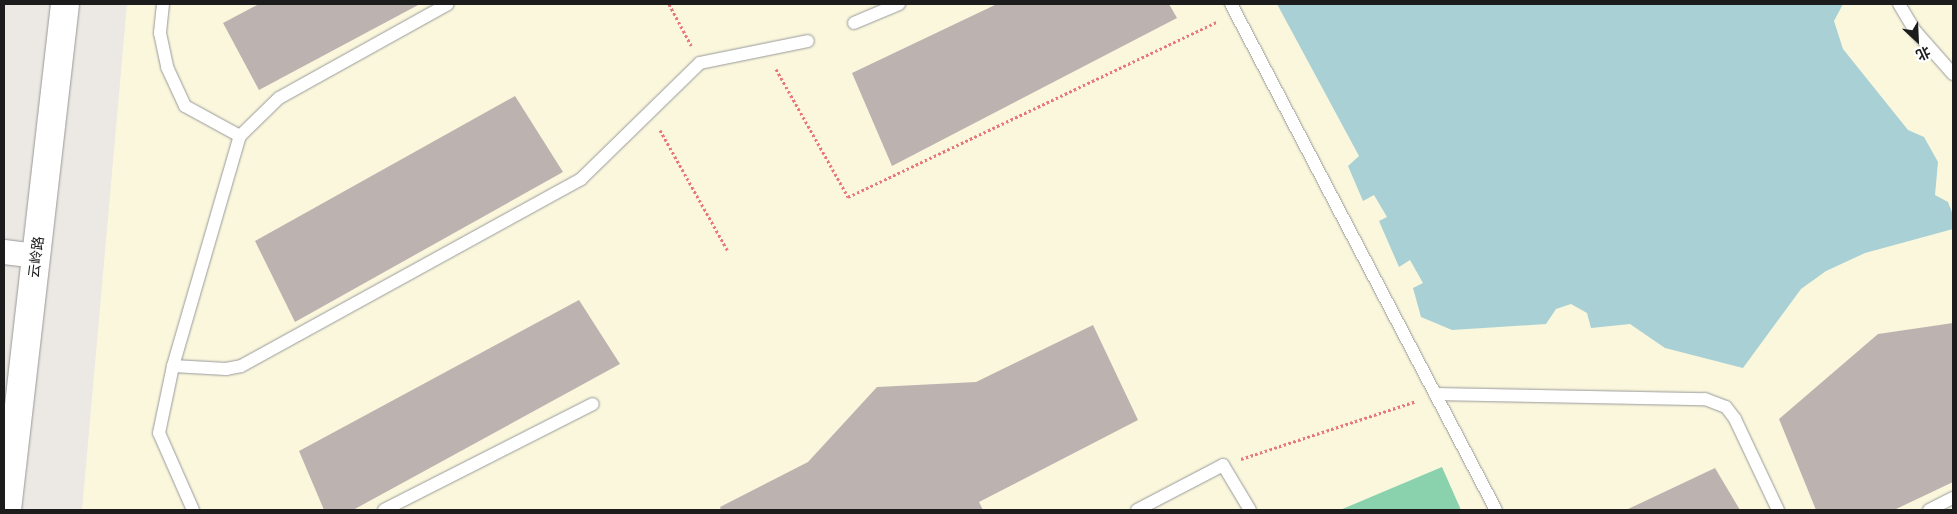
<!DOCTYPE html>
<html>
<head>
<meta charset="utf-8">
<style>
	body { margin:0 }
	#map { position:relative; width:1957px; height:514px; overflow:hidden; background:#ece8e3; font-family:"Golos Text","Noto Sans SC",sans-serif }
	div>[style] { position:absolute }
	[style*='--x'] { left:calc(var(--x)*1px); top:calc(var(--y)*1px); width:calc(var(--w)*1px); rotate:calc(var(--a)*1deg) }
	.education>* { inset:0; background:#faf7dd }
	.pitch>* { inset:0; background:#8ad2ad }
	.water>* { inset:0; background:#a8d0d5 }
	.building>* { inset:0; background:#bcb3b0 }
	.path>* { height:3px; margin-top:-1.5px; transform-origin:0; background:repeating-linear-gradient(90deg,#e8787b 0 2.5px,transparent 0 5px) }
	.roads { filter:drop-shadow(0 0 1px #999) drop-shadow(0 0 1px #999) }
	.service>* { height:12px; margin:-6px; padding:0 6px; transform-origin:6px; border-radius:6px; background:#fff }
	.minor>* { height:24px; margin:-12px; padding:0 12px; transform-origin:12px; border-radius:12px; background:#fff }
	.tertiary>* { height:28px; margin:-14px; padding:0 14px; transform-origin:14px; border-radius:14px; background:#fff }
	span { translate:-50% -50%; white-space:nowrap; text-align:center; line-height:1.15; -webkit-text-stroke:4px #fff; paint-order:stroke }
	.street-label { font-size:14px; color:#1c1c1c }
	.frame { position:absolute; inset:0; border:5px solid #1c1c1c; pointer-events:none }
	.north { position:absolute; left:1892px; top:15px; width:50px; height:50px; -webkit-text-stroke:4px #fff; paint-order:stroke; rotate:155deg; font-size:14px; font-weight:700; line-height:20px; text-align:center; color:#1c1c1c }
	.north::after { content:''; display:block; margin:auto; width:18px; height:22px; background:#1c1c1c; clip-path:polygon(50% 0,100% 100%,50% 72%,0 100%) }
</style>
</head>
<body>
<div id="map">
	<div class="education">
		<div style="clip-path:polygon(127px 4px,1953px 4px,1953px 510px,82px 510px)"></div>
	</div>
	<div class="pitch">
		<div style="clip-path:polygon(1442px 467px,1461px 510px,1340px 510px)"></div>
	</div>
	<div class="water">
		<div style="clip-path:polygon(1277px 4px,1843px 4px,1834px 21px,1843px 49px,1908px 130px,1924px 137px,1938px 162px,1935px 195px,1948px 202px,1953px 215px,1953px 229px,1865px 253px,1826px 271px,1801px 289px,1743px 368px,1665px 348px,1630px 324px,1591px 328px,1587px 313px,1571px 304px,1556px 309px,1546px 324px,1452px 330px,1421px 317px,1413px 288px,1423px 283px,1410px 260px,1399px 267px,1379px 221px,1387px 217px,1374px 195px,1363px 201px,1348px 166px,1359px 156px)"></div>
	</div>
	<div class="building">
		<div style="clip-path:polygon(259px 4px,420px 4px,259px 90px,223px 23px)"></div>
		<div style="clip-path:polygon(997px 4px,1169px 4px,1177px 18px,892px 166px,852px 73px)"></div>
		<div style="clip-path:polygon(515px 96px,563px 172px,295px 322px,255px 241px)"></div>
		<div style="clip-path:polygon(579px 300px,620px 364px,353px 510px,324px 510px,299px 451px)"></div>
		<div style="clip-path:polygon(1953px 323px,1953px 482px,1894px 510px,1816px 510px,1779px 419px,1878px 334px)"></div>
		<div style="clip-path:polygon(1093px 325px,1138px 420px,979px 502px,983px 510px,721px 510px,720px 507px,808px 462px,877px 387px,976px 382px)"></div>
		<div style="clip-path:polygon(1715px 468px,1740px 510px,1626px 510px)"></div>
	</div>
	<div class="path">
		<div style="--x:669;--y:4;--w:47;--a:61.8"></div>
		<div style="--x:776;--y:69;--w:147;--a:60.6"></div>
		<div style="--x:848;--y:197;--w:408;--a:-25.4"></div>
		<div style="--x:660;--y:130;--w:139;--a:60.7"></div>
		<div style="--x:1241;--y:459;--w:184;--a:-18.3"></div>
	</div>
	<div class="roads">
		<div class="service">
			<div style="--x:163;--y:4;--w:29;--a:96"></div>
			<div style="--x:160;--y:33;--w:35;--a:78"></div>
			<div style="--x:167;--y:67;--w:43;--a:65.2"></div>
			<div style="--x:185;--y:106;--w:63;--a:28.6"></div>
			<div style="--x:1231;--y:4;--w:571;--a:62.36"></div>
			<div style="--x:1899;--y:4;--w:33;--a:59"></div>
			<div style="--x:1916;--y:32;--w:56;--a:48.6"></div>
			<div style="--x:854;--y:23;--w:49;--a:-22.9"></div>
			<div style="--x:173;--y:366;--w:53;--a:3.2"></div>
			<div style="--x:226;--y:369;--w:15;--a:-11"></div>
			<div style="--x:241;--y:366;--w:388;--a:-28.8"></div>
			<div style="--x:581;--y:179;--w:166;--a:-44.3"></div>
			<div style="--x:700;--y:63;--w:110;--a:-11.5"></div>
			<div style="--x:1435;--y:394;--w:270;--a:1.1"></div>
			<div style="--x:1705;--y:399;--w:22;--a:21"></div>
			<div style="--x:1726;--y:407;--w:15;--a:53"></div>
			<div style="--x:1735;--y:419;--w:101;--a:64.7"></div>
			<div style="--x:193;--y:510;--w:84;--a:-113.8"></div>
			<div style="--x:159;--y:433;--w:68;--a:-78.2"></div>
			<div style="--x:173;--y:366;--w:240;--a:-73.8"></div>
			<div style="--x:240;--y:136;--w:54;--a:-44.3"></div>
			<div style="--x:279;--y:98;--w:193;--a:-29.1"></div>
			<div style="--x:384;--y:510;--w:234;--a:-26.9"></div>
			<div style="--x:1137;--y:510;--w:97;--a:-27.6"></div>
			<div style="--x:1223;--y:465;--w:52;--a:59"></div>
			<div style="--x:1929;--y:510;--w:27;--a:-27"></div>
		</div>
		<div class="minor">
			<div style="--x:4;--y:252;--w:32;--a:7"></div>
		</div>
		<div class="tertiary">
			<div style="--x:7;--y:510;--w:509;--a:-83.46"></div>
		</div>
	</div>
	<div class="street-label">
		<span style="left:36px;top:257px;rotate:-83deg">云岭路</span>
	</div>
	<div class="frame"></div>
	<div class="north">北</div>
</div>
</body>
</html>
